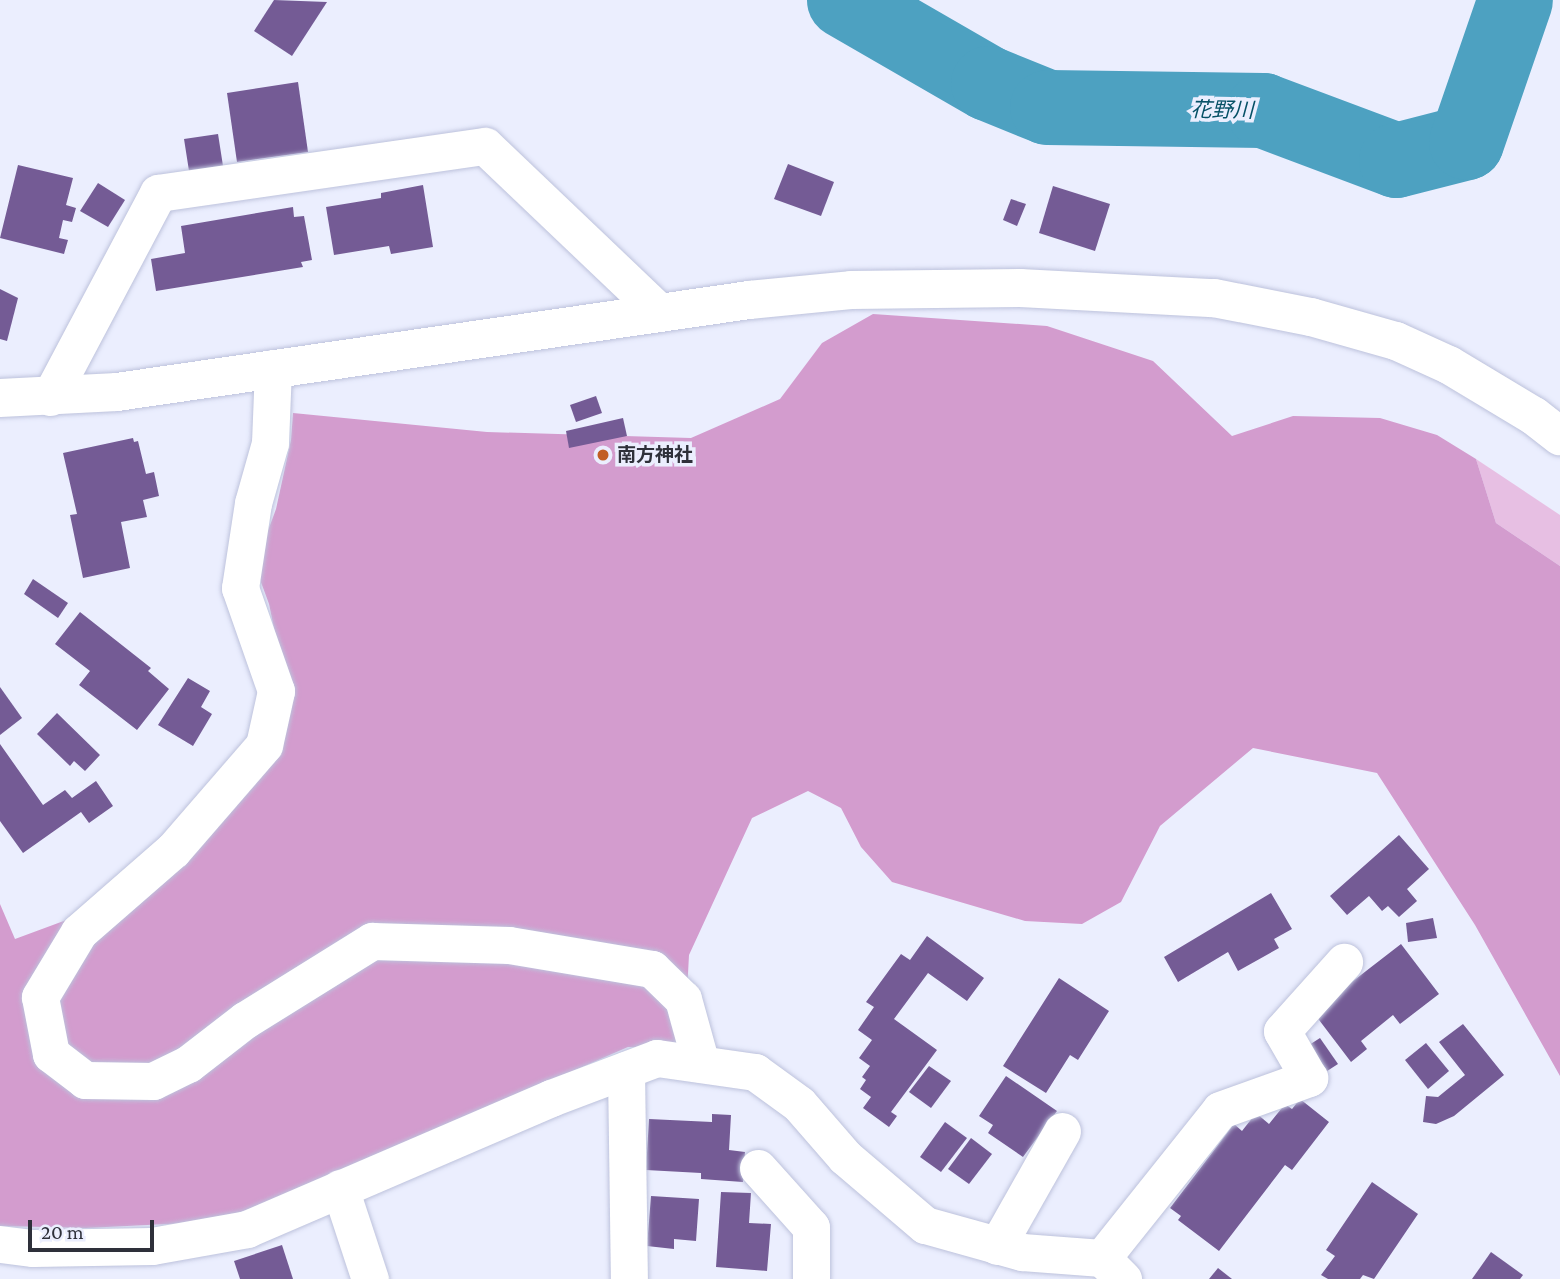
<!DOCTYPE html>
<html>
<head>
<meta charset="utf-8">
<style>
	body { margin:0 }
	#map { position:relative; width:1560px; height:1279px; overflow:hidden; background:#ebeefe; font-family:"Crimson Pro","Noto Sans JP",serif }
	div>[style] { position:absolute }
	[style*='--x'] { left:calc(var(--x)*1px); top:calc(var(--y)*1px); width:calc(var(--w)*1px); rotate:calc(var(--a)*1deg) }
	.green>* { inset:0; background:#e7bfe3 }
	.forest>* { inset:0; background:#d39cce }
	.river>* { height:75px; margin:-37.5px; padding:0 37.5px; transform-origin:37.5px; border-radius:37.5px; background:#4da1c1 }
	.building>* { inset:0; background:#745b95 }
	.roads { filter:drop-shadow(0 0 2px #bdc2dc) drop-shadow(0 0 2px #bdc2dc) }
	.street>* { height:37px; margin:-18.5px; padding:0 18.5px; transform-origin:18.5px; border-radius:18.5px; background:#fff }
	.secondary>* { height:38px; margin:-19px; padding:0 19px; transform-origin:19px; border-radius:19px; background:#fff }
	.dots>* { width:19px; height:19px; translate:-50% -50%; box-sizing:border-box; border:4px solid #ebeefe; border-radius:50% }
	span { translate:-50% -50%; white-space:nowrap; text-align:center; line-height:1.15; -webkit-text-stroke:7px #ebeefe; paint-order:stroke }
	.poi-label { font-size:19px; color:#2e303a; font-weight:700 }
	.left { translate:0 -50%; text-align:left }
	.water-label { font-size:21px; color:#065066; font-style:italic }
	.scale { position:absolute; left:28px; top:1220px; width:126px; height:32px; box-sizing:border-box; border:4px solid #2e303a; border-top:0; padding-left:9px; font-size:21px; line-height:24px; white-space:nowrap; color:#2e303a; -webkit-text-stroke:5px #ebeefe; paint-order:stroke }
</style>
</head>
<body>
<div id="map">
	<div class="green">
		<div style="clip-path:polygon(1476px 459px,1560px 515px,1560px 566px,1496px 523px)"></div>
	</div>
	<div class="forest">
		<div style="clip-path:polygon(873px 314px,1047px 326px,1153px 361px,1232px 436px,1293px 416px,1380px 418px,1437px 435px,1476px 459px,1496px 523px,1560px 566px,1560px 1076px,1475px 925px,1377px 773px,1253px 748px,1160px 826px,1121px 902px,1082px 924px,1025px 921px,892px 882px,861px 847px,841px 808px,808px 791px,752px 818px,689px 955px,685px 1030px,679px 1047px,628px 1047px,274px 1201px,209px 1222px,86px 1228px,0 1226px,0 904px,15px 939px,134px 895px,254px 762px,282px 667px,269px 604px,255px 566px,276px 509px,291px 440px,293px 413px,487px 432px,691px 438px,780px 399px,822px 343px)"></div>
	</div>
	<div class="river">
		<div style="--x:844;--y:0;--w:166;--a:30"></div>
		<div style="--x:988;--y:83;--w:64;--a:22.1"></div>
		<div style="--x:1047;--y:107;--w:216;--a:0.8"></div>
		<div style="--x:1263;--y:110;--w:142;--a:20.6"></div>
		<div style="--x:1396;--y:160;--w:72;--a:-14.4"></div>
		<div style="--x:1466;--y:142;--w:150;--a:-71"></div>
	</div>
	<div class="building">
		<div style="clip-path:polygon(274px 0,327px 2px,292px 56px,254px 31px)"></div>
		<div style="clip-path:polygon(298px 82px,308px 152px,237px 162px,227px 93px)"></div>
		<div style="clip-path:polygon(218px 134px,223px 166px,189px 171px,184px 139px)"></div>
		<div style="clip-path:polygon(788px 164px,834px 182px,821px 216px,774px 199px)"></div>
		<div style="clip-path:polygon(18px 165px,73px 178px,66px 205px,76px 208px,72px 222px,63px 220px,59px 238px,68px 240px,64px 254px,0 238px)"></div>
		<div style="clip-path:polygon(98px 183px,125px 200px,108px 227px,80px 211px)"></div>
		<div style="clip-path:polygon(423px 185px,433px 247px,391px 254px,389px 246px,334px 255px,326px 207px,381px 198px,381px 193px)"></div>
		<div style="clip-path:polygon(1053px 186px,1110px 204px,1095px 251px,1039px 233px)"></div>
		<div style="clip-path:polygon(1011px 199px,1026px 204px,1017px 226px,1003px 220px)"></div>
		<div style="clip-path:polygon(293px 207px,294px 217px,304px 216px,312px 260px,301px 262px,303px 267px,156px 291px,151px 259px,185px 253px,181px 226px)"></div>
		<div style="clip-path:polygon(0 289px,18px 298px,7px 341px,0 339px)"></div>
		<div style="clip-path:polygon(596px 396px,602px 413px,576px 422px,570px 405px)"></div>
		<div style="clip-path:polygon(623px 418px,627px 436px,569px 448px,566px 431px)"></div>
		<div style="clip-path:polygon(133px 438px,134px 442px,138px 441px,146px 474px,154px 472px,159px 496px,143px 500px,147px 517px,121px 522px,130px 568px,83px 578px,70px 515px,77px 514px,63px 453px)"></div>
		<div style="clip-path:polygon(33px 579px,68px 603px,58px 618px,24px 594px)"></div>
		<div style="clip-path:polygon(80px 612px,151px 668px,148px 671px,169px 689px,137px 730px,79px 685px,90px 671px,55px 644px)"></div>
		<div style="clip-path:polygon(188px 678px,210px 691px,201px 707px,212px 714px,193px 746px,158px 725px)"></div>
		<div style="clip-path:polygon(0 687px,22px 718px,0 735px)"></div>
		<div style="clip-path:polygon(57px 713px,100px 755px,85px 771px,74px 761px,70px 766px,37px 734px)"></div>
		<div style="clip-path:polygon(0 744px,43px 805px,65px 790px,72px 798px,96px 781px,113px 806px,89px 823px,81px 812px,23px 853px,0 821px)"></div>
		<div style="clip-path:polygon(1399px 835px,1429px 869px,1407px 889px,1417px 901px,1399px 917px,1388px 906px,1382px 911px,1369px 896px,1347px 915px,1330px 896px)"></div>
		<div style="clip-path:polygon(1271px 893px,1292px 929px,1274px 939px,1279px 948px,1238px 971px,1228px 952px,1178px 982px,1164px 957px)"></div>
		<div style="clip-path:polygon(1433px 918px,1437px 938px,1408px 942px,1406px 923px)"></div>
		<div style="clip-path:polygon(927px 936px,984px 978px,967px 1001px,928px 973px,894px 1019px,937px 1050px,891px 1112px,897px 1116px,889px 1127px,863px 1108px,871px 1097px,860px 1089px,866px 1080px,862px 1077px,870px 1066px,859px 1058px,872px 1040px,858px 1030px,874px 1007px,866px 1002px,901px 954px,910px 960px)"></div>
		<div style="clip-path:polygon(1401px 944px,1439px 994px,1400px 1024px,1393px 1015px,1361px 1041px,1367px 1049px,1351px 1062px,1313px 1012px)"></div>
		<div style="clip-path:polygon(1059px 978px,1109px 1011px,1078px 1060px,1070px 1055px,1046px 1093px,1003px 1066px)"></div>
		<div style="clip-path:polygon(1463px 1024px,1504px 1075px,1454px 1116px,1436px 1124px,1423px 1122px,1426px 1096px,1438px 1097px,1465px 1075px,1439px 1042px)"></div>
		<div style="clip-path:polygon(1320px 1038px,1338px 1064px,1324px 1073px,1306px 1047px)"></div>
		<div style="clip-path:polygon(1426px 1043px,1449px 1071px,1428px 1089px,1405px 1060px)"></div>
		<div style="clip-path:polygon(929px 1066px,951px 1081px,931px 1108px,909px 1092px)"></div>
		<div style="clip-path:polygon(1006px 1076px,1057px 1111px,1023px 1157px,988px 1133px,993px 1125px,979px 1116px)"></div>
		<div style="clip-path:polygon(1300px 1099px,1329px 1122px,1292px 1170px,1285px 1165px,1219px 1251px,1178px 1220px,1181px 1216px,1170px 1208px,1234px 1124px,1242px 1131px,1256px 1113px,1269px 1124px,1285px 1104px,1292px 1109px)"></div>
		<div style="clip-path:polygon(712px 1114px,731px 1115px,729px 1150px,745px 1152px,743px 1182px,701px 1179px,701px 1173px,646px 1170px,649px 1119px,712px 1122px)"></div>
		<div style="clip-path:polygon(945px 1122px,967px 1138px,941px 1172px,920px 1157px)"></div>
		<div style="clip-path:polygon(971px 1138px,992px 1154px,969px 1184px,948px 1169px)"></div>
		<div style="clip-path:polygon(1372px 1182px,1418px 1214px,1374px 1279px,1363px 1275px,1360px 1279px,1328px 1279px,1321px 1275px,1335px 1256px,1326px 1250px)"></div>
		<div style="clip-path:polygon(721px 1192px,751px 1193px,749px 1223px,771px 1224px,767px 1271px,716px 1267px)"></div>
		<div style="clip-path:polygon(651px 1196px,699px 1199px,696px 1241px,674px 1239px,674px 1249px,647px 1246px)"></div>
		<div style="clip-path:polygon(282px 1245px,293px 1279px,240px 1279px,234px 1261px)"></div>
		<div style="clip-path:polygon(1491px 1252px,1523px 1275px,1520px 1279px,1472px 1279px)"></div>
		<div style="clip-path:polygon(1218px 1268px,1232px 1279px,1209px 1279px)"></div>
	</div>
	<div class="roads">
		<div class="street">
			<div style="--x:273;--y:368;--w:75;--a:92.3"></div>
			<div style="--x:270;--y:443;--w:62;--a:105.8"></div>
			<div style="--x:253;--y:503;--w:86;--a:98.7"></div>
			<div style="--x:240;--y:588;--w:109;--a:70.7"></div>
			<div style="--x:276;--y:691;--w:55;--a:102.5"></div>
			<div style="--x:264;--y:745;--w:139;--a:130.9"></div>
			<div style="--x:173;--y:850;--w:125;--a:138.9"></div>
			<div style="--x:79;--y:932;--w:76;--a:121"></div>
			<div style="--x:40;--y:997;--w:58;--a:79.1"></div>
			<div style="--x:51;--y:1054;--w:43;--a:37.4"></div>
			<div style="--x:85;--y:1080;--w:68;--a:0.8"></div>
			<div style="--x:153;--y:1081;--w:39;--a:-26"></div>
			<div style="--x:188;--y:1064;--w:72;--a:-37.7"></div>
			<div style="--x:245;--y:1020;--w:150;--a:-31.9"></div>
			<div style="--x:372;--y:941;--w:137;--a:1.7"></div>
			<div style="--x:509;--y:945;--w:145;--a:9.5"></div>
			<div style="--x:652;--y:969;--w:43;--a:44.1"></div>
			<div style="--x:683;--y:999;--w:67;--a:74.5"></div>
			<div style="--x:50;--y:397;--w:231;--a:-62.1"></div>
			<div style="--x:158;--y:193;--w:330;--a:-8.2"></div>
			<div style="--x:485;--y:146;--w:239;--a:43.6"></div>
			<div style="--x:626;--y:1070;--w:209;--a:89.2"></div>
			<div style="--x:758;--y:1168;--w:79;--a:48.1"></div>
			<div style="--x:811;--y:1227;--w:52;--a:90"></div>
			<div style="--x:340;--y:1188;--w:96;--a:71.8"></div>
			<div style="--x:0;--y:1244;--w:33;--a:7"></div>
			<div style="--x:33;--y:1248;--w:119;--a:-1"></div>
			<div style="--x:152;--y:1246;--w:97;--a:-10.1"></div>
			<div style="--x:247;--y:1229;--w:331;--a:-23.3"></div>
			<div style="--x:551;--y:1098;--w:113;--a:-20.7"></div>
			<div style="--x:657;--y:1058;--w:99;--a:8.1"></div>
			<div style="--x:755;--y:1072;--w:54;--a:36"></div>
			<div style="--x:799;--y:1104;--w:70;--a:49"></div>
			<div style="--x:845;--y:1157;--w:105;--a:40.4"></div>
			<div style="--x:925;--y:1225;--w:101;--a:15.6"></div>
			<div style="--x:1022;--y:1252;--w:80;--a:4.3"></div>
			<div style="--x:1102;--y:1258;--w:30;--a:45"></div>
			<div style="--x:997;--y:1246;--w:132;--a:-60.5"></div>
			<div style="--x:1102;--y:1258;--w:189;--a:-51.4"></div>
			<div style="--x:1220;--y:1110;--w:95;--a:-19.8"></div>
			<div style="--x:1309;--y:1078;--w:54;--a:-119.9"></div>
			<div style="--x:1282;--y:1031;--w:93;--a:-48.1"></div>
		</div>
		<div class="secondary">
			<div style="--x:0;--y:398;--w:117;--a:-2.9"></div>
			<div style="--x:117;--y:392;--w:639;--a:-8.28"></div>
			<div style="--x:749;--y:300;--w:102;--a:-5.6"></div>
			<div style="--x:851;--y:290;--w:169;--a:-0.7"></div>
			<div style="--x:1020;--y:288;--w:194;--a:3"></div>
			<div style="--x:1214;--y:298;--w:99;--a:11.1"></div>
			<div style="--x:1311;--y:317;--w:88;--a:15.8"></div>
			<div style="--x:1396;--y:341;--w:58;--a:24.4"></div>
			<div style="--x:1449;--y:365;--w:99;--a:31"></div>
			<div style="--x:1534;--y:416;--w:33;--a:38"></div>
		</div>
	</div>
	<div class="dots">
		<div style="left:603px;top:455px;background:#c15e24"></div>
	</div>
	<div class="poi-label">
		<span class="left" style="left:617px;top:455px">南方神社</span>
	</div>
	<div class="water-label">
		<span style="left:1222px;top:110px;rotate:1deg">花野川</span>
	</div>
	<div class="scale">20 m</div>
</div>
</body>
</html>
